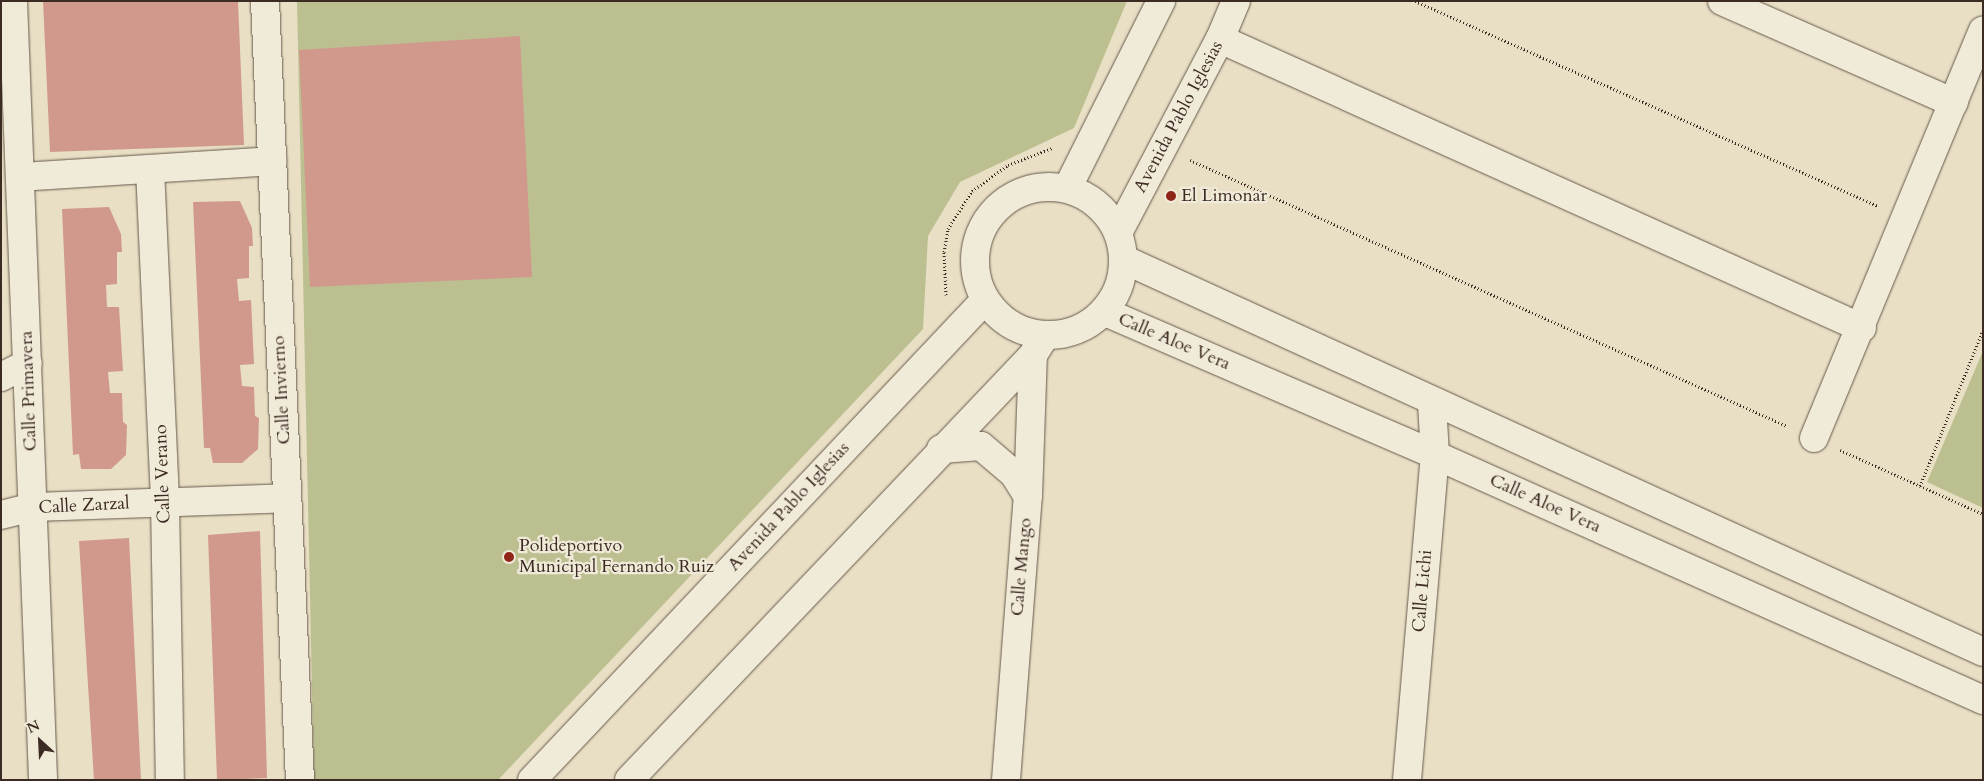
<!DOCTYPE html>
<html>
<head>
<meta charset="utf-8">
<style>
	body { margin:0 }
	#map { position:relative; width:1984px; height:781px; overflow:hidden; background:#e8dfc4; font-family:Cardo,serif }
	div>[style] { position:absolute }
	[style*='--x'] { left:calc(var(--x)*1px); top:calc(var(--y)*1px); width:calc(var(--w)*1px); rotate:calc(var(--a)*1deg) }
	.green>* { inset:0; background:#bcc090 }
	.building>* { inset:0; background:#d1998c }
	.path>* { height:3px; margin-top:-1.5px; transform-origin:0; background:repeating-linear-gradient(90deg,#3c2b23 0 1px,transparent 0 3.5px) }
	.roads { filter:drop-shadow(0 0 1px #67584b) drop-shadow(0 0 1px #67584b) }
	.street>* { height:28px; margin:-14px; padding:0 14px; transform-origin:14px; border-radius:14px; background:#f0ead9 }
	.secondary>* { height:28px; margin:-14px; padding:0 14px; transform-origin:14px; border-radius:14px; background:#f0ead9 }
	.secondary>.ring { margin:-14px; padding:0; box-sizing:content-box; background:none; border:28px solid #f0ead9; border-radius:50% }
	.dots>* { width:14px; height:14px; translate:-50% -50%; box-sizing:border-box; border:2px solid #f0ead9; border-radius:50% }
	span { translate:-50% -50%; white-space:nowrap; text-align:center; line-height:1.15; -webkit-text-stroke:4.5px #f0ead9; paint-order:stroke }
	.street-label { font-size:18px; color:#3c2b23 }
	.poi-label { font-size:18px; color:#3c2b23 }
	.left { translate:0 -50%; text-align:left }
	.frame { position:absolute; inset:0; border:2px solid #3c2b23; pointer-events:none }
	.north { position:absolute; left:15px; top:716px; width:50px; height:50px; -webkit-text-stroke:4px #f0ead9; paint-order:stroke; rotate:335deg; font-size:14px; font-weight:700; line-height:20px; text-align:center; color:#3c2b23 }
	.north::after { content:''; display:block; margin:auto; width:18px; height:22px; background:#3c2b23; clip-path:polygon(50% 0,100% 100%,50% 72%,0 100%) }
</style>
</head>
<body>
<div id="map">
	<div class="green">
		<div style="clip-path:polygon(297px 1px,1127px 1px,1074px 128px,960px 182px,928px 236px,923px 329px,498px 780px,314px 780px)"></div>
		<div style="clip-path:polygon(1983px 351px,1983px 508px,1927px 482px)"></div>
	</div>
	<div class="building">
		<div style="clip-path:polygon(43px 1px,238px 1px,244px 145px,50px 152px)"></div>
		<div style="clip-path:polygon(520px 36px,532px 277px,310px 287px,299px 50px)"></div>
		<div style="clip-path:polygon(240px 201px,252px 228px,253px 246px,249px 246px,249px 278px,237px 279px,239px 301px,251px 300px,254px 364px,240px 365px,242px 386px,254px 387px,255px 416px,259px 418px,258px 449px,242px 463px,213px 463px,210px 448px,204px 448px,193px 202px)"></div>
		<div style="clip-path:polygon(109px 207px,121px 234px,122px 252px,117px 252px,117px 284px,106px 285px,107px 307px,119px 307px,123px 371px,108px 372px,110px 393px,122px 393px,123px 422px,127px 425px,126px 455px,111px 469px,81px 469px,79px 454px,73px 455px,62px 209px)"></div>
		<div style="clip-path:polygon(260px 531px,267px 778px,217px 780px,208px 535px)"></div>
		<div style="clip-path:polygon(129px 538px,141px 780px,94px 780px,79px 541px)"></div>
	</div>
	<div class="path">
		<div style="--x:1415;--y:1;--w:506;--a:23.88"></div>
		<div style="--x:1190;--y:160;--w:654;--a:24.02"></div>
		<div style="--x:946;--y:295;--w:43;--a:-92.7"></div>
		<div style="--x:944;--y:252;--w:23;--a:-80"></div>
		<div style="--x:948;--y:229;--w:45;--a:-57.7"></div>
		<div style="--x:972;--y:191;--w:44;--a:-35.8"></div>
		<div style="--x:1008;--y:165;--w:47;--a:-21.1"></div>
		<div style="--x:1840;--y:450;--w:157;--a:24.1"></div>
		<div style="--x:1920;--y:486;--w:168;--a:-68"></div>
	</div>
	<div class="roads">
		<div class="street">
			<div style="--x:13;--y:1;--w:780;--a:87.79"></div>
			<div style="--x:265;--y:1;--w:780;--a:87.43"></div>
			<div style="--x:1722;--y:1;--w:253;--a:23.7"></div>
			<div style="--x:1220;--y:39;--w:704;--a:24.24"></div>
			<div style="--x:150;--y:169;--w:333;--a:87.4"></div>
			<div style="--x:165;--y:502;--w:278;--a:89"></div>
			<div style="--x:20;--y:177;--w:253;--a:-3.6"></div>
			<div style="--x:1125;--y:260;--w:943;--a:24.55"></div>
			<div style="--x:1105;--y:312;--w:360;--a:23.4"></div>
			<div style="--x:1435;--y:455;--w:600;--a:24.09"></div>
			<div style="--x:1;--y:377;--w:30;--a:-27"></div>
			<div style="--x:1814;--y:438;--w:441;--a:-67.5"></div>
			<div style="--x:941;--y:449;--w:40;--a:-4.3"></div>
			<div style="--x:981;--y:446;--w:43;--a:40.3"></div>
			<div style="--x:1014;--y:474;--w:26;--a:58"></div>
			<div style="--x:1;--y:515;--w:33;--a:-14"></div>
			<div style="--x:33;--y:507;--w:254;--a:-2"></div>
			<div style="--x:1006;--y:780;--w:285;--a:-85.6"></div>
			<div style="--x:1028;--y:496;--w:141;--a:-88"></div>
			<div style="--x:1407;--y:780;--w:326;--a:-85.1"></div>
			<div style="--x:1435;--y:455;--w:52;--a:-93.3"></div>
		</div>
		<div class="secondary">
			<div class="ring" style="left:975px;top:187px;width:120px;height:120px"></div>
			<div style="--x:1068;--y:187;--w:208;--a:-63.4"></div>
			<div style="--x:1119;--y:231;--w:217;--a:-62.3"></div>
			<div style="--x:1220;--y:39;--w:41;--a:-67.2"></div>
			<div style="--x:532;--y:780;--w:660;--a:-46.66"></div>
			<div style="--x:629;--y:780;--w:586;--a:-46.45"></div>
			<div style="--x:1033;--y:355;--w:22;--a:-58"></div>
		</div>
	</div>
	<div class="dots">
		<div style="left:1171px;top:196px;background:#8f2418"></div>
		<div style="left:509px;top:557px;background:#8f2418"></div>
	</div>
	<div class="street-label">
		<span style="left:1179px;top:117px;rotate:-62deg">Avenida Pablo Iglesias</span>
		<span style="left:1174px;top:342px;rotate:23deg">Calle Aloe Vera</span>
		<span style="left:282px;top:390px;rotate:-93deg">Calle Invierno</span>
		<span style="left:29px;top:391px;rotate:-92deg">Calle Primavera</span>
		<span style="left:163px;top:474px;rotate:-92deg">Calle Verano</span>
		<span style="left:1545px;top:504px;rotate:24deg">Calle Aloe Vera</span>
		<span style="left:84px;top:506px;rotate:-3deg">Calle Zarzal</span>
		<span style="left:789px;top:507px;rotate:-47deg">Avenida Pablo Iglesias</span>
		<span style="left:1022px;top:567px;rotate:-85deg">Calle Mango</span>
		<span style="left:1423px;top:591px;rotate:-85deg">Calle Lichi</span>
	</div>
	<div class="poi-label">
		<span class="left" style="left:1181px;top:196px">El Limonar</span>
		<span class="left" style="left:519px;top:557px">Polideportivo<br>Municipal Fernando Ruiz</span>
	</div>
	<div class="frame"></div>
	<div class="north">N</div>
</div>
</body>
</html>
